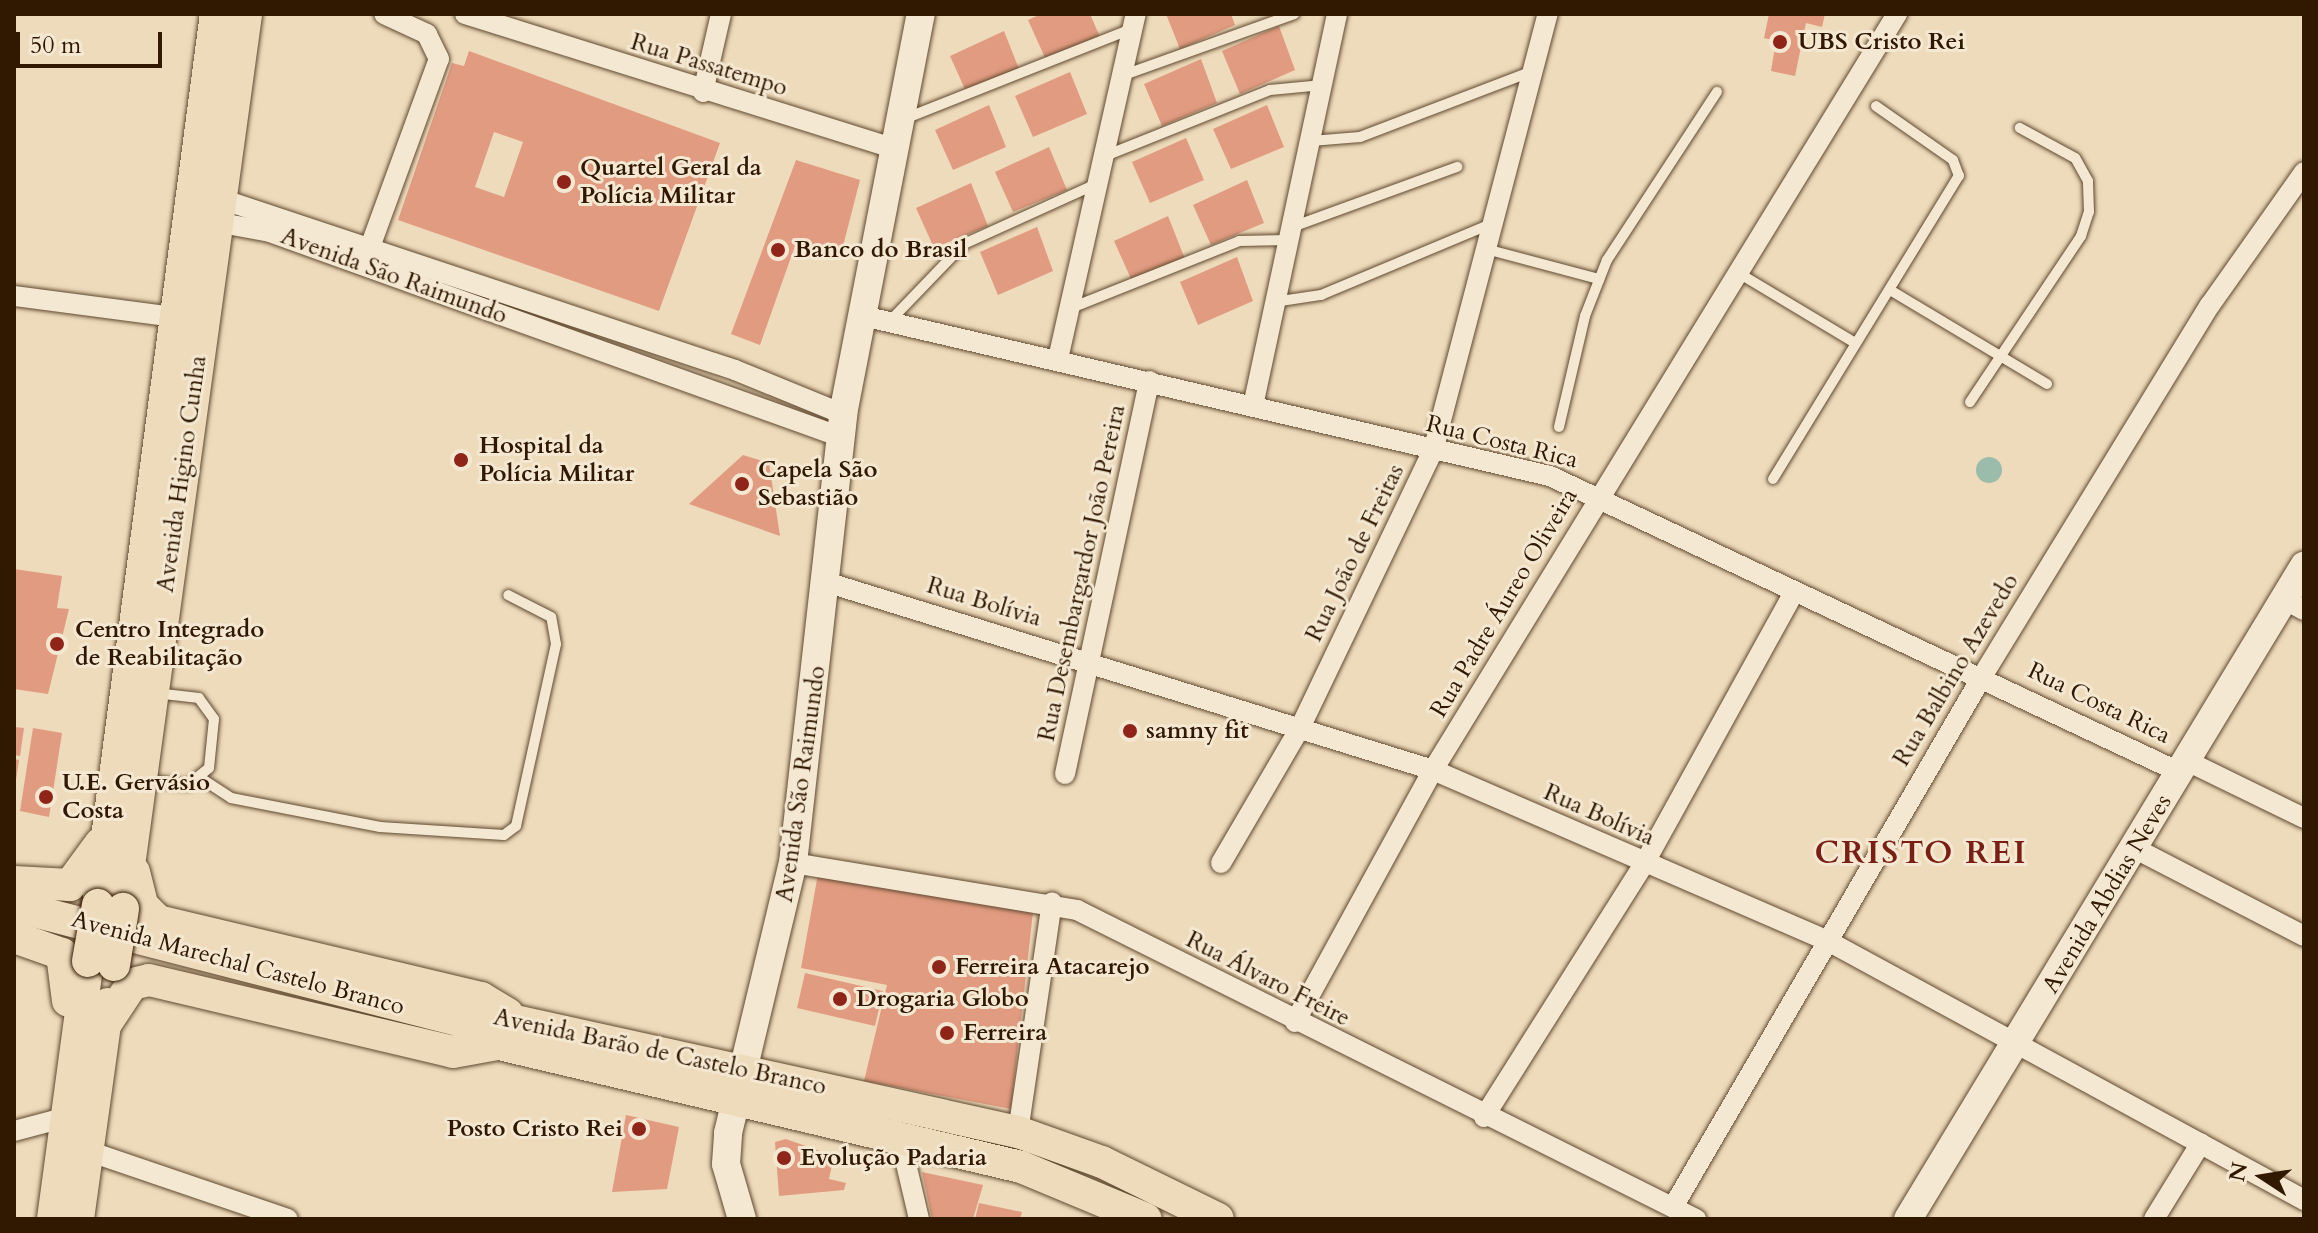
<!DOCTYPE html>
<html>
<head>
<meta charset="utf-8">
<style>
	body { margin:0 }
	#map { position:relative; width:2318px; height:1233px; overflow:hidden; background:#eedbbb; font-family:Cardo,serif }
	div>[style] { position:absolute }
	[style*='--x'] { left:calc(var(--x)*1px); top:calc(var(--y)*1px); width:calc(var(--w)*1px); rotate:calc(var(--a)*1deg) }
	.water>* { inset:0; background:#9bbcaa }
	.round { border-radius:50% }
	.building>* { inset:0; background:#e19b80 }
	.roads { filter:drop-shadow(0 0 2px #604930) drop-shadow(0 0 2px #604930) }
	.lane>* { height:10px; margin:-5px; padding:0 5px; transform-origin:5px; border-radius:5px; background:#f4e8d3 }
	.street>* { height:20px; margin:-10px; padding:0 10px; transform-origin:10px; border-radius:10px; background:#f4e8d3 }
	.secondary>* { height:28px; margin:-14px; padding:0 14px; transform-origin:14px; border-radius:14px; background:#f4e8d3 }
	.primary>* { height:32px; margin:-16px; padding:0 16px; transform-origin:16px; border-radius:16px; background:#eedbbb }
	.bridges { filter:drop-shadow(0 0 2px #311801) drop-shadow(0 0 2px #311801) }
	.primary-bridge>* { height:32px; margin:-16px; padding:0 16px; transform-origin:16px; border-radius:16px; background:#eedbbb }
	.dots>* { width:22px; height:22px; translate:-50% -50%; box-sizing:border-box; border:4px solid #f4e8d3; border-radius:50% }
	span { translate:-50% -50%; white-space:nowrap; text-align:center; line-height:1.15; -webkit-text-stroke:6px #f4e8d3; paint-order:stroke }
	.poi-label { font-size:24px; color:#311801; font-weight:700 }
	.left { translate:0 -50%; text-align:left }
	.right { translate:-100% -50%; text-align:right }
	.street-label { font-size:24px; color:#311801 }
	.district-label { font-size:32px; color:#7a1f14; font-weight:700; letter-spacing:2px }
	.frame { position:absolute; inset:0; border:16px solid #311801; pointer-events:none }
	.north { position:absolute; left:2222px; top:1137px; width:80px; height:80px; -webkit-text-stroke:6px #f4e8d3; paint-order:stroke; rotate:282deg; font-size:22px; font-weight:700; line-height:32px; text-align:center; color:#311801 }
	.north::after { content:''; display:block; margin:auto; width:28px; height:36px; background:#311801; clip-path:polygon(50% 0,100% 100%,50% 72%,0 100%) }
	.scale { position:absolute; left:16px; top:32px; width:146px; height:36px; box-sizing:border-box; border:4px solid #311801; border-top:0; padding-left:10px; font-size:24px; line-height:28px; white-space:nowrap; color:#311801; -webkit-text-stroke:6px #f4e8d3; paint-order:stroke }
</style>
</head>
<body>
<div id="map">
	<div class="water">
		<div class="round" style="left:1976px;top:457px;width:26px;height:26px"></div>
	</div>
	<div class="building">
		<div style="clip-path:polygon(1041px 14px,1090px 14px,1100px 37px,1046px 60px,1028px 20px)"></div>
		<div style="clip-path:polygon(1166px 14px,1231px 14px,1235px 25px,1180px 49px)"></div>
		<div style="clip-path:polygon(1769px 14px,1825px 14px,1822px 27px,1806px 23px,1795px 76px,1771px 71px,1776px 41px,1764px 38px)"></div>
		<div style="clip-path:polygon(1279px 26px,1295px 70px,1240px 94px,1222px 51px)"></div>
		<div style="clip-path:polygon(1004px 31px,1021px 74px,968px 96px,950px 56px)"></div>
		<div style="clip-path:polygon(evenodd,469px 51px,720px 143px,659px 311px,398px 220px,452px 63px,464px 66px,469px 51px,494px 132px,523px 142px,504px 197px,475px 187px,494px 132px)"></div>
		<div style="clip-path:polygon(1201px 59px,1217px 103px,1162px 126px,1144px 84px)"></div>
		<div style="clip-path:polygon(1070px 72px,1087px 114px,1033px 137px,1015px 96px)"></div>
		<div style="clip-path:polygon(989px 105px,1006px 147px,953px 170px,935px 130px)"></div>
		<div style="clip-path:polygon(1267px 105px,1284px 147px,1231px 169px,1213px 129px)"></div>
		<div style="clip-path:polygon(1186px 138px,1204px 180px,1150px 203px,1132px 162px)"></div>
		<div style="clip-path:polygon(1049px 147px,1067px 190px,1013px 212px,995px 172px)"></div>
		<div style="clip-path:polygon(796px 160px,860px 180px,840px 258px,796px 243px,760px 345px,731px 334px)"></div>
		<div style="clip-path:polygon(1247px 180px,1264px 223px,1211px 245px,1193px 205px)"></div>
		<div style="clip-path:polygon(971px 183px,988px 226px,934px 248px,916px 208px)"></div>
		<div style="clip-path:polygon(1168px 216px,1185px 259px,1132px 281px,1114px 241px)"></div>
		<div style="clip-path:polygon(1037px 227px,1053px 271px,998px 295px,980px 252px)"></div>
		<div style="clip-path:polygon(1237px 257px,1253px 301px,1198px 325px,1180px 282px)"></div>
		<div style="clip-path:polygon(743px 455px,769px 463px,780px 536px,689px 504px)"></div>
		<div style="clip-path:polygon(14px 569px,62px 576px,57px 608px,69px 609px,48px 694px,14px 689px)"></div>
		<div style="clip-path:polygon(14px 727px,24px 728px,20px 756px,14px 755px)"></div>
		<div style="clip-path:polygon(33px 728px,62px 733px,49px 817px,20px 811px)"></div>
		<div style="clip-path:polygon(14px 759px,19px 760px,16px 780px,14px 780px)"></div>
		<div style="clip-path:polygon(818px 874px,1033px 912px,1011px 1109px,864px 1081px,887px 985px,801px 968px)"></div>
		<div style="clip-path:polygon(805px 973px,883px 991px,875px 1026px,797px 1008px)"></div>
		<div style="clip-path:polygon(626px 1115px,679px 1127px,667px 1189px,612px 1192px)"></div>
		<div style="clip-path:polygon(786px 1139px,834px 1156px,829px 1179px,846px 1183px,844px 1190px,779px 1196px,775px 1142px)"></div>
		<div style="clip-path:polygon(922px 1172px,983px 1185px,973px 1219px,932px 1219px)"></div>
		<div style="clip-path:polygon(979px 1203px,1022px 1212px,1020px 1219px,975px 1219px)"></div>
	</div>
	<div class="roads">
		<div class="lane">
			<div style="--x:1124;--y:75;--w:181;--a:-19.7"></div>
			<div style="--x:904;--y:119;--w:244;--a:-21.6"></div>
			<div style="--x:1311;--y:141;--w:49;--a:-4.7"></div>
			<div style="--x:1360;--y:137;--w:185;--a:-20.9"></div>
			<div style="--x:1105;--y:156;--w:178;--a:-21.8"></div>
			<div style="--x:1270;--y:90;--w:53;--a:-5.4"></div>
			<div style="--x:1292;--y:227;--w:176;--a:-20"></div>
			<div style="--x:1486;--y:249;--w:117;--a:14.9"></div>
			<div style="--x:1737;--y:272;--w:138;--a:31"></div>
			<div style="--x:1890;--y:290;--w:183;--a:30.9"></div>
			<div style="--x:1274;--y:302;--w:48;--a:-8.5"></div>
			<div style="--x:1321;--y:295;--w:184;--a:-22.7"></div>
			<div style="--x:1071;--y:308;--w:181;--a:-21.7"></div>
			<div style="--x:1239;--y:241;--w:48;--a:-1.2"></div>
			<div style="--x:889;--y:322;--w:108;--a:-46.1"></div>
			<div style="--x:964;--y:244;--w:145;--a:-24.4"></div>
			<div style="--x:1970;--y:402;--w:200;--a:-56.2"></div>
			<div style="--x:2081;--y:236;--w:25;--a:-72"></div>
			<div style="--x:2089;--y:212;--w:31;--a:-92"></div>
			<div style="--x:2088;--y:181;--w:26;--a:-119"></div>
			<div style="--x:2075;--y:158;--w:63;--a:-151.4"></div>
			<div style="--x:1559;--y:427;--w:114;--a:-76.8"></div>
			<div style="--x:1585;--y:316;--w:60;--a:-68.6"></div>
			<div style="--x:1607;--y:260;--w:201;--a:-56.8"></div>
			<div style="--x:1773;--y:479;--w:356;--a:-58.5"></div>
			<div style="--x:1959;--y:176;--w:17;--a:-111"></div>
			<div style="--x:1953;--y:160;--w:94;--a:-145"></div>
			<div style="--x:199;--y:777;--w:38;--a:33"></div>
			<div style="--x:231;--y:798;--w:152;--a:11"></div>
			<div style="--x:380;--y:827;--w:124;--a:3.7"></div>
			<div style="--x:504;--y:835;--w:15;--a:-37"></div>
			<div style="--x:516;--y:826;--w:186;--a:-77.6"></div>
			<div style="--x:556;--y:644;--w:27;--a:-100"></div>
			<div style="--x:551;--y:617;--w:48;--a:-152.9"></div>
			<div style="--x:146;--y:780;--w:42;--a:6.8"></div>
			<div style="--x:188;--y:785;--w:27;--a:-39"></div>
			<div style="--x:209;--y:768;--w:49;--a:-84.2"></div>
			<div style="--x:214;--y:719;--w:26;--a:-126"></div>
			<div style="--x:199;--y:698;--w:44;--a:-173.5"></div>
		</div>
		<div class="street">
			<div style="--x:465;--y:14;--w:448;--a:17.4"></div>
			<div style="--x:703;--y:92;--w:80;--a:-77"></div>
			<div style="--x:221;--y:199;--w:542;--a:18.4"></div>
			<div style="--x:735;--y:370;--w:117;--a:22.2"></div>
			<div style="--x:216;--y:222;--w:55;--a:10.5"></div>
			<div style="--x:270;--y:232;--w:607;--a:19.75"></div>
			<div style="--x:366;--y:258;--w:212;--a:-69.9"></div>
			<div style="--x:439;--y:59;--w:28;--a:-116"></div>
			<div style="--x:427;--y:34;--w:47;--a:-155.1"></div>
			<div style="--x:14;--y:296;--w:160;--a:7.5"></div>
			<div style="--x:859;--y:315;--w:710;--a:13.12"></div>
			<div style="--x:1550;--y:476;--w:695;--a:25.2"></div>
			<div style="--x:1058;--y:359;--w:354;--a:-77.3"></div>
			<div style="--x:1253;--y:406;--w:401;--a:-77.9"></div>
			<div style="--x:829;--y:583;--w:632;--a:17.2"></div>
			<div style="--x:1433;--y:770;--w:428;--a:23.4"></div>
			<div style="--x:1826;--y:940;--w:544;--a:28.54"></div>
			<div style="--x:2284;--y:599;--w:23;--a:29"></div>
			<div style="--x:2185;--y:760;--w:132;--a:26"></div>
			<div style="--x:1065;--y:774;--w:402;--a:-77.9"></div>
			<div style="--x:2136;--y:849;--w:189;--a:27.4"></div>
			<div style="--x:793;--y:863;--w:288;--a:9.4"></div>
			<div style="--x:1077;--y:910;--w:692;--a:26.53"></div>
			<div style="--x:1221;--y:863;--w:156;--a:-59.7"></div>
			<div style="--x:1300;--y:728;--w:307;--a:-64.4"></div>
			<div style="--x:1433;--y:451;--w:452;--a:-75.3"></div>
			<div style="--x:1295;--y:1022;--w:287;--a:-61.3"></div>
			<div style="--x:1433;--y:770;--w:887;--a:-58.46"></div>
			<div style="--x:1484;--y:1117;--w:299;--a:-57.7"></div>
			<div style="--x:1644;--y:864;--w:311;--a:-61.1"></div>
			<div style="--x:14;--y:1131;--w:55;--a:-14.8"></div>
			<div style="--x:1018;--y:1132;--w:232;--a:-81.6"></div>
			<div style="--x:900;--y:1138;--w:83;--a:76.8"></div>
			<div style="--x:88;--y:1151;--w:211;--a:18.8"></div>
			<div style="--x:1673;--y:1207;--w:616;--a:-59.77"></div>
			<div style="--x:1983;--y:675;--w:434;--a:-58.5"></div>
			<div style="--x:2210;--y:305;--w:163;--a:-54.7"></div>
			<div style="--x:2154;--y:1219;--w:89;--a:-58.3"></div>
		</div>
		<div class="secondary">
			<div style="--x:742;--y:1219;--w:57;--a:-106.2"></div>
			<div style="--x:726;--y:1164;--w:31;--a:-86"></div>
			<div style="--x:728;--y:1133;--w:278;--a:-76.5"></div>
			<div style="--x:793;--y:863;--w:452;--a:-83.6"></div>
			<div style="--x:843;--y:414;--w:408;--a:-79"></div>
			<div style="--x:1908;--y:1219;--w:764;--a:-58.77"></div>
		</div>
		<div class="primary">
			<div style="--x:134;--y:872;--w:34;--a:76"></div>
			<div style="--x:142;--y:905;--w:23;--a:45"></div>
			<div style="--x:158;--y:921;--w:332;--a:13.4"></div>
			<div style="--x:481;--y:998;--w:31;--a:31"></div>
			<div style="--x:14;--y:882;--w:56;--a:3.1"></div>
			<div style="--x:70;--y:885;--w:51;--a:-53.8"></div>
			<div style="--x:98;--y:905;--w:899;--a:-82.46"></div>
			<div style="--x:14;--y:906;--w:462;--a:14.4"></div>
			<div style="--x:123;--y:909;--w:903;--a:-82.17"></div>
			<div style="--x:14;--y:937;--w:51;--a:19.5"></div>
			<div style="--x:62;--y:954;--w:47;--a:82.7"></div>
			<div style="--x:461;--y:1021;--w:24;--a:-17"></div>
			<div style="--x:484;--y:1014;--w:547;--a:12.46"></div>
			<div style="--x:1018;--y:1132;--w:89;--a:19.7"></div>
			<div style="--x:1102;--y:1162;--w:129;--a:26.2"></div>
			<div style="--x:461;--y:1021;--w:25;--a:47"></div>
			<div style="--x:478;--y:1039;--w:558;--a:13.26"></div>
			<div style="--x:1021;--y:1167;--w:135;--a:22.6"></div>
			<div style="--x:105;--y:1025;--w:49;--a:-56.6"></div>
			<div style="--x:132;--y:984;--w:17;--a:-13"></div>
			<div style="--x:149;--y:980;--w:312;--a:13.3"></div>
			<div style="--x:453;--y:1052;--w:45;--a:-10.3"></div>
			<div style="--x:53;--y:1219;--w:260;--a:-82.3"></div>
			<div style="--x:78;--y:1219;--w:217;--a:-82.1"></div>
		</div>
	</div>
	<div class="bridges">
		<div class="primary-bridge">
			<div style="--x:88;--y:961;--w:57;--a:-79.9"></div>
			<div style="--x:114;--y:965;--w:57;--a:-80.9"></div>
		</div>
	</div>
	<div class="dots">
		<div style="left:1780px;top:42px;background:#8f2418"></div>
		<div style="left:564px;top:182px;background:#8f2418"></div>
		<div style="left:778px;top:250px;background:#8f2418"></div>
		<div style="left:461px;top:460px;background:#8f2418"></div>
		<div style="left:742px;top:484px;background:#8f2418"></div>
		<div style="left:57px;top:644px;background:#8f2418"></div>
		<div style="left:1130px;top:731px;background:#8f2418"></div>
		<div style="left:46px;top:797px;background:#8f2418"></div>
		<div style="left:939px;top:967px;background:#8f2418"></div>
		<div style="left:840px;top:999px;background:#8f2418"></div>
		<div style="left:947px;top:1033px;background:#8f2418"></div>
		<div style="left:639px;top:1129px;background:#8f2418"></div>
		<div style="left:784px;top:1158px;background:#8f2418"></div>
	</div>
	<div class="poi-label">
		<span class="left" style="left:1798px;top:42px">UBS Cristo Rei</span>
		<span class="left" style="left:580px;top:182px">Quartel Geral da<br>Polícia Militar</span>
		<span class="left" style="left:794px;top:250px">Banco do Brasil</span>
		<span class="left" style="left:479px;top:460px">Hospital da<br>Polícia Militar</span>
		<span class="left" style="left:758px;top:484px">Capela São<br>Sebastião</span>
		<span class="left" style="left:75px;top:644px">Centro Integrado<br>de Reabilitação</span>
		<span class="left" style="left:1146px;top:731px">samny fit</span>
		<span class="left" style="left:62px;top:797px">U.E. Gervásio<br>Costa</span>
		<span class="left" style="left:955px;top:967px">Ferreira Atacarejo</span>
		<span class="left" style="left:856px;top:999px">Drogaria Globo</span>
		<span class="left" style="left:963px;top:1033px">Ferreira</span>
		<span class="right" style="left:623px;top:1129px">Posto Cristo Rei</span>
		<span class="left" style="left:800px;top:1158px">Evolução Padaria</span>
	</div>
	<div class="street-label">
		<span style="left:709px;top:65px;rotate:17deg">Rua Passatempo</span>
		<span style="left:394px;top:276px;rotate:20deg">Avenida São Raimundo</span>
		<span style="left:1502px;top:442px;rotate:14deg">Rua Costa Rica</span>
		<span style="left:182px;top:474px;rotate:-82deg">Avenida Higino Cunha</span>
		<span style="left:1355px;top:553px;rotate:-64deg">Rua João de Freitas</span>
		<span style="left:1082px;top:573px;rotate:-78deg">Rua Desembargardor João Pereira</span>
		<span style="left:984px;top:602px;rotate:17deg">Rua Bolívia</span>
		<span style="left:1504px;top:603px;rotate:-59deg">Rua Padre Áureo Oliveira</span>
		<span style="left:1956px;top:670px;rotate:-59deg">Rua Balbino Azevedo</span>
		<span style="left:2099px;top:703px;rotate:26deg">Rua Costa Rica</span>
		<span style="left:801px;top:784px;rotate:-82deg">Avenida São Raimundo</span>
		<span style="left:1599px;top:815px;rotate:24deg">Rua Bolívia</span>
		<span style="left:2107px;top:894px;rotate:-59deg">Avenida Abdias Neves</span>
		<span style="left:238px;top:963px;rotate:15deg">Avenida Marechal Castelo Branco</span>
		<span style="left:1268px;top:979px;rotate:27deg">Rua Álvaro Freire</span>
		<span style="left:660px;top:1052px;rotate:12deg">Avenida Barão de Castelo Branco</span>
	</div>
	<div class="district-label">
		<span style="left:1921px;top:853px">CRISTO REI</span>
	</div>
	<div class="frame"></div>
	<div class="north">N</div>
	<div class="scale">50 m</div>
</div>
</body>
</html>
